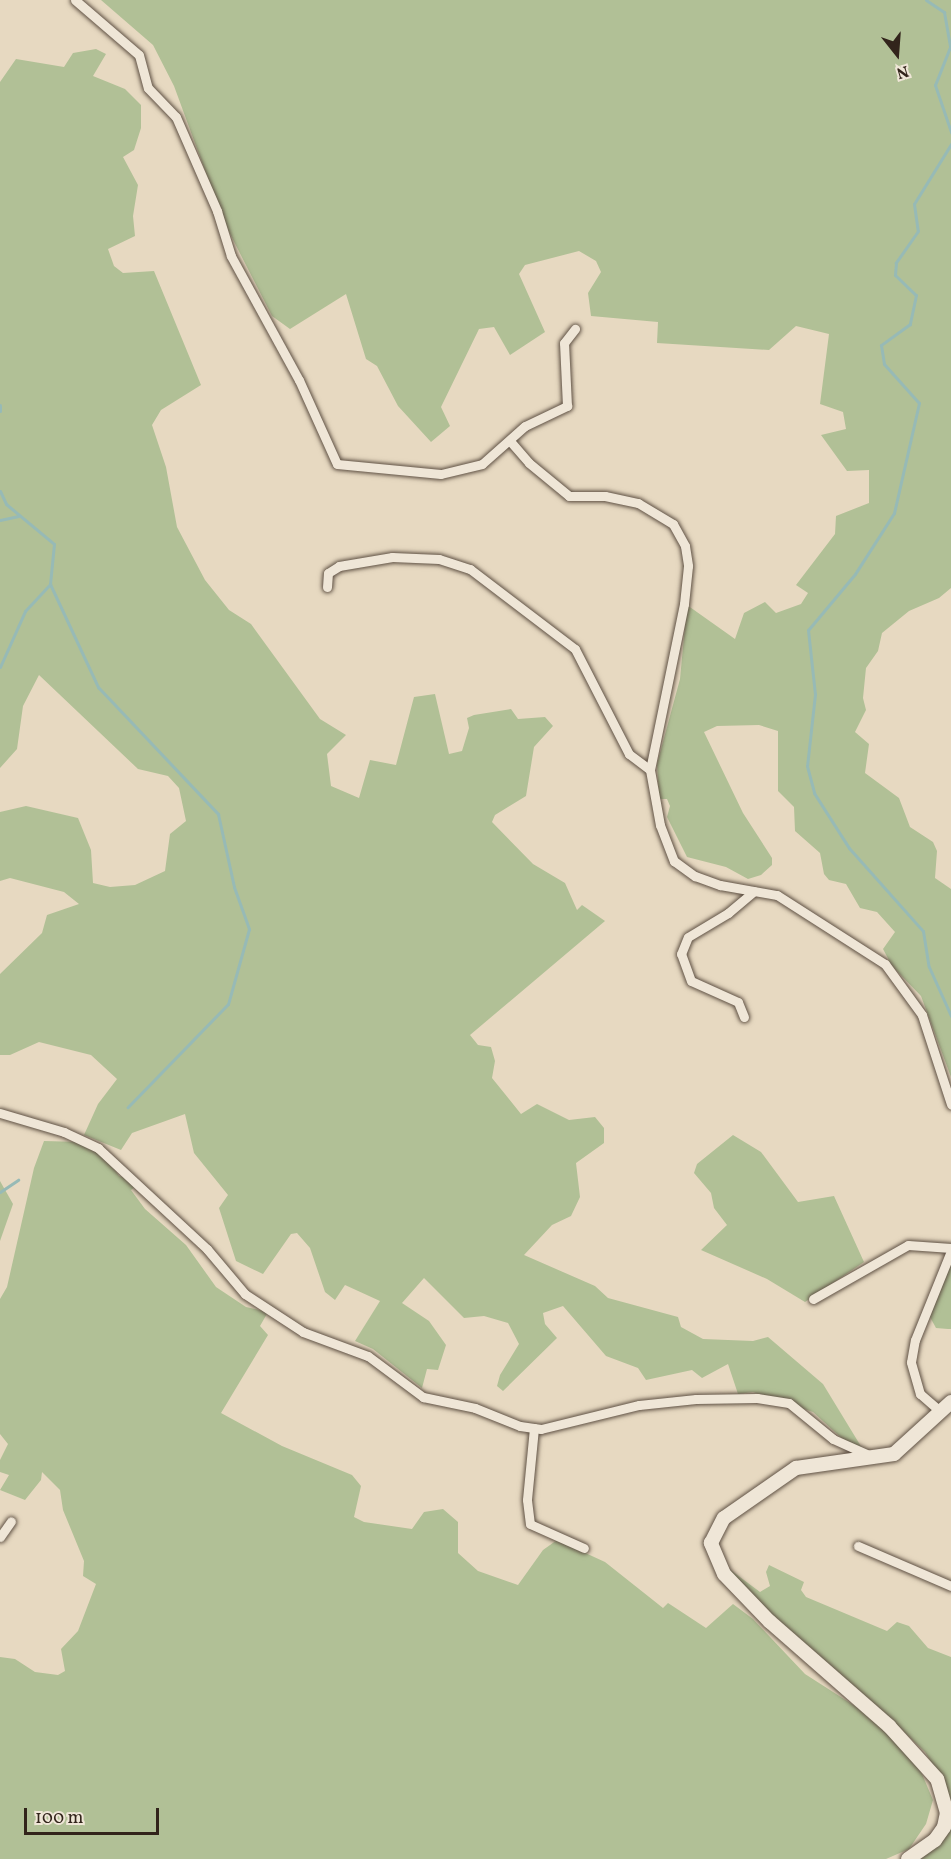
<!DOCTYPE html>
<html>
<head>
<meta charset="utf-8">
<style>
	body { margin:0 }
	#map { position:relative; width:951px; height:1859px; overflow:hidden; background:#e7d9c1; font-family:Vollkorn,serif }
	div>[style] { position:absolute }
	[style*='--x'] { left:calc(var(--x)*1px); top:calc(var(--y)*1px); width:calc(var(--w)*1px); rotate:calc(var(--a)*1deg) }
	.green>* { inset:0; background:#b1c096 }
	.stream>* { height:3px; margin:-1.5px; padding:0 1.5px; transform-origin:1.5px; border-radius:1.5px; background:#97bab6 }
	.roads { filter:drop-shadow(0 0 2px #5f5144) drop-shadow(0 0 2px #5f5144) }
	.street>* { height:9px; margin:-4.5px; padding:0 4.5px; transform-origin:4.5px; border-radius:4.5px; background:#efe6d7 }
	.secondary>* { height:14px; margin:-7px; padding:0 7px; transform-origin:7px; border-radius:7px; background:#efe6d7 }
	span { translate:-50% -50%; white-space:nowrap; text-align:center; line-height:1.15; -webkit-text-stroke:4.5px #efe6d7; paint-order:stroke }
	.north { position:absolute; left:867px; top:24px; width:60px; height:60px; -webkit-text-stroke:4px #efe6d7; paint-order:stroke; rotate:163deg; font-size:16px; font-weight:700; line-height:24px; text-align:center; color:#32241b }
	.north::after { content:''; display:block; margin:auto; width:21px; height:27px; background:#32241b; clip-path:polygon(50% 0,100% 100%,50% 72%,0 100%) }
	.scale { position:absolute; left:24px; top:1808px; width:135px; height:27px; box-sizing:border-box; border:3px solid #32241b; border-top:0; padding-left:8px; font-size:18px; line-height:21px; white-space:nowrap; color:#32241b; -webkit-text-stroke:4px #efe6d7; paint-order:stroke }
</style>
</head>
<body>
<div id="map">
	<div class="green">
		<div style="clip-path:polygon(101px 0,951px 0,951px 588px,939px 598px,909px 611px,882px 633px,878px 651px,866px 668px,863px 698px,866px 710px,855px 732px,869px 744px,865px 773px,899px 798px,910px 827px,933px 842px,937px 851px,935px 878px,951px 889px,951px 1077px,921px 996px,892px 966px,883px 949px,895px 932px,877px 912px,860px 908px,846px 884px,829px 880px,824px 874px,820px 853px,795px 831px,794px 807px,778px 791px,778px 731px,759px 725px,717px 726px,704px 732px,743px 813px,772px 858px,772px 865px,761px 875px,748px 879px,726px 867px,687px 857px,667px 817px,670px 806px,667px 799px,659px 799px,657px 764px,680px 679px,687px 605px,735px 639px,744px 613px,765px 602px,776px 613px,801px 604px,808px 593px,796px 585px,835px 534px,836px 516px,869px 503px,869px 470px,847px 471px,821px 435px,846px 429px,843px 412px,820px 404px,829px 334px,796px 326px,769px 350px,657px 343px,658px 322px,591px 316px,588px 293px,601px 272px,596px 261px,579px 251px,525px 265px,519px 274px,545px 332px,510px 355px,494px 327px,479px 329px,441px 407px,450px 426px,431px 442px,398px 406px,377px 366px,366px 359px,346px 294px,290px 329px,272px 316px,224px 222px,174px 86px,153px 45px)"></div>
		<div style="clip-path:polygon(96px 49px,106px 54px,93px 76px,125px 89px,141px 105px,141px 128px,134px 150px,123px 157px,138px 185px,133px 216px,135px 236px,108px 249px,114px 266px,123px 273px,154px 271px,201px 385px,161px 410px,152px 425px,166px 467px,177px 527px,205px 580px,229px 610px,251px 624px,320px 719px,346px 735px,327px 754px,331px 786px,359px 798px,370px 760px,396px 765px,414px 697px,435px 694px,449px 754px,462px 751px,469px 728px,467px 718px,474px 715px,511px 709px,518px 719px,545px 717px,553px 726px,534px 747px,526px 796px,495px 815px,492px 822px,533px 864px,565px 883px,577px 910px,582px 905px,605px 921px,470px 1035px,478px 1045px,491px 1047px,495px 1061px,492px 1078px,521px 1114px,537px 1104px,569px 1120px,595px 1117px,604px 1128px,604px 1143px,576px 1163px,580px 1197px,571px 1216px,552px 1225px,524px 1255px,595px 1286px,608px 1298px,678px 1317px,681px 1327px,703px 1339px,753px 1341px,768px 1337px,823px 1384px,862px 1448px,847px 1443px,813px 1412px,753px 1392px,738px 1394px,728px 1364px,702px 1378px,692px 1370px,646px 1380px,638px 1368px,606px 1356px,563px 1306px,543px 1313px,545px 1324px,557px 1338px,503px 1391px,497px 1386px,500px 1375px,519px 1344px,508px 1323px,484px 1316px,464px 1318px,424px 1278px,402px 1303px,429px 1321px,446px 1345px,438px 1370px,427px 1369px,422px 1388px,373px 1349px,355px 1341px,380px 1301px,345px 1285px,335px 1300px,325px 1292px,310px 1248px,297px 1233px,291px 1234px,263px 1274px,236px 1261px,219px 1208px,228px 1195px,194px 1153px,185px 1114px,132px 1133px,121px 1150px,84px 1135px,98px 1104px,117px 1079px,91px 1055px,39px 1042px,10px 1055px,0 1055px,0 974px,42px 933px,47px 915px,79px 904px,64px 892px,10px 878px,0 881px,0 812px,26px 806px,78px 818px,91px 850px,93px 883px,110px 887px,135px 885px,165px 871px,170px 834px,186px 821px,179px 788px,168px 776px,138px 769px,39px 675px,23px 706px,17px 749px,0 768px,0 82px,16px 59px,64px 67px,73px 53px)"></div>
		<div style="clip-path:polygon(733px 1135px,761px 1152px,798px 1202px,834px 1196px,864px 1262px,805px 1302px,767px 1279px,701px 1250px,727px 1225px,714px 1208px,711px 1193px,694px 1173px,697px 1164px)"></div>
		<div style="clip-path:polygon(44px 1141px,80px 1142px,102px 1150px,119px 1176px,127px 1178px,135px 1187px,131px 1190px,145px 1209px,186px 1245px,216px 1287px,246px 1307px,268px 1312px,260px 1326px,268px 1335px,221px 1413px,282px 1446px,352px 1475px,361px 1486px,354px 1517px,364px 1522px,412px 1529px,424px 1512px,443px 1509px,458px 1522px,458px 1553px,478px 1571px,518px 1585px,543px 1550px,557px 1540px,605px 1562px,663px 1608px,668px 1603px,706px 1628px,733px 1604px,753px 1619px,805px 1674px,872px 1717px,900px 1743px,922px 1774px,933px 1800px,926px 1824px,909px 1849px,886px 1859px,0 1859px,0 1657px,15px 1659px,35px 1672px,58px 1675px,65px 1671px,61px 1649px,78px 1631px,96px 1584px,83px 1576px,84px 1561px,63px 1510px,60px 1490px,42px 1472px,41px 1480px,25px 1500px,0 1490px,9px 1475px,0 1472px,0 1460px,8px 1444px,0 1434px,0 1299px,7px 1287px,34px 1168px)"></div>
		<div style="clip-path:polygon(0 1181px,13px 1204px,0 1241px)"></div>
		<div style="clip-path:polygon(951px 1258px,951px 1329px,948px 1329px,936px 1328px,930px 1317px)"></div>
		<div style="clip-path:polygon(769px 1565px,804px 1582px,801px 1590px,806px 1597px,887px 1631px,897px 1622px,909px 1626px,928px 1648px,951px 1657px,951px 1859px,918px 1859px,947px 1822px,939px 1775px,925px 1752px,878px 1707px,778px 1630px,728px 1568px,760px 1592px,770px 1586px,766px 1572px)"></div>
	</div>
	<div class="stream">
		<div style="--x:926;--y:0;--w:22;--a:34"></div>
		<div style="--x:944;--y:12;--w:36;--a:80"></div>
		<div style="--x:950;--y:47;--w:41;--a:111.5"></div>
		<div style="--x:935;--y:85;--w:50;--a:71.2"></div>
		<div style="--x:951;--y:144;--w:70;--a:121.7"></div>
		<div style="--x:914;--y:204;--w:27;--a:82"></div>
		<div style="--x:918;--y:231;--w:39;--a:125"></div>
		<div style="--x:896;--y:263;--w:12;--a:95"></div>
		<div style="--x:895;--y:275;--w:29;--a:44"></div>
		<div style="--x:916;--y:295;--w:30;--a:102"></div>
		<div style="--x:910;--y:324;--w:36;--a:144"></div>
		<div style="--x:881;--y:345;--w:19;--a:81"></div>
		<div style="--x:884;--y:364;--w:52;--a:48.1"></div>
		<div style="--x:919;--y:403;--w:113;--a:102.8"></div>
		<div style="--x:894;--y:513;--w:72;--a:122.6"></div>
		<div style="--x:855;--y:574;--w:73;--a:130"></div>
		<div style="--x:808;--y:630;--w:64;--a:83.8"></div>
		<div style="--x:815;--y:694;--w:72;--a:96.3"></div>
		<div style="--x:807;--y:766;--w:28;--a:75"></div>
		<div style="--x:814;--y:793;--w:65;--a:57.5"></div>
		<div style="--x:849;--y:848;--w:111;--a:48.3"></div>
		<div style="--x:923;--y:931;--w:36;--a:81"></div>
		<div style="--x:929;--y:967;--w:54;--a:65.8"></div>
		<div style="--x:0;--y:405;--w:6;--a:90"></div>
		<div style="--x:0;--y:491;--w:14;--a:65"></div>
		<div style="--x:6;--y:504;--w:62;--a:39.8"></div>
		<div style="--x:54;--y:544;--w:40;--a:95.7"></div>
		<div style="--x:50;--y:584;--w:114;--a:65"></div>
		<div style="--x:98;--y:687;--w:175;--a:46.6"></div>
		<div style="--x:218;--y:814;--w:75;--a:77.6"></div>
		<div style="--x:234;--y:887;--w:45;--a:70.3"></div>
		<div style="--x:249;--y:929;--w:78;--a:105.6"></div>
		<div style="--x:228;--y:1004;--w:144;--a:134.2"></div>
		<div style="--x:0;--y:520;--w:19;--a:-12"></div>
		<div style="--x:0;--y:667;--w:61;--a:-65.9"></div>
		<div style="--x:25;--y:611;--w:37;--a:-47"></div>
		<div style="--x:0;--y:1192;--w:22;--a:-34"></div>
	</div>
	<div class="roads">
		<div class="street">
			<div style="--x:75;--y:0;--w:84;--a:40.7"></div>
			<div style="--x:139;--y:55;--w:34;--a:75"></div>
			<div style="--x:148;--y:88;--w:40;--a:46"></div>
			<div style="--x:176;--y:117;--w:103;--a:66.4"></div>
			<div style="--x:217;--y:211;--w:47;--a:72.7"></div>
			<div style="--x:231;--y:256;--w:141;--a:61.3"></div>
			<div style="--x:299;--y:380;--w:92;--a:65.7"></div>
			<div style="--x:337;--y:464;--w:104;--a:5.5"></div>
			<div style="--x:441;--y:474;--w:42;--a:-13.7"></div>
			<div style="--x:482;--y:464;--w:57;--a:-41.5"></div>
			<div style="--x:525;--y:426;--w:47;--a:-25.5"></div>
			<div style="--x:567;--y:406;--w:63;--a:-92.7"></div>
			<div style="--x:564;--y:343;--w:18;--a:-52"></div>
			<div style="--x:510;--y:441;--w:29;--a:49"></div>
			<div style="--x:529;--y:463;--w:52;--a:39.5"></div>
			<div style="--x:569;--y:496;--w:36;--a:0"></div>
			<div style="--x:605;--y:496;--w:34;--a:12"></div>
			<div style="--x:638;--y:503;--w:41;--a:31"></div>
			<div style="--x:673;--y:524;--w:25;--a:61"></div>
			<div style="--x:685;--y:546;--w:20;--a:81"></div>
			<div style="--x:688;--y:566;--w:38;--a:96"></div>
			<div style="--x:684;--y:604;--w:169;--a:101.6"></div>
			<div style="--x:650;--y:770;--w:56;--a:79.7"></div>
			<div style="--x:660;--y:825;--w:39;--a:69"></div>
			<div style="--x:674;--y:861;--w:26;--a:36"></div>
			<div style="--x:695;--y:876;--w:27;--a:20"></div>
			<div style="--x:720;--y:885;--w:58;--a:10"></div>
			<div style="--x:777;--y:895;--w:128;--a:32.6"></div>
			<div style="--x:885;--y:964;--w:63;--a:54"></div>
			<div style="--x:922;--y:1015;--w:94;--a:72"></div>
			<div style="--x:327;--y:587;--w:14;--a:-86"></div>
			<div style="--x:328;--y:573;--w:13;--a:-32"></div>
			<div style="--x:339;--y:566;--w:54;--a:-9.6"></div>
			<div style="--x:392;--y:557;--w:47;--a:2.4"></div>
			<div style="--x:439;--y:559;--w:33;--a:18"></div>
			<div style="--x:470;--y:569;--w:132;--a:37.3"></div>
			<div style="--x:575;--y:649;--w:118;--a:62.8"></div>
			<div style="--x:629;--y:754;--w:26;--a:37"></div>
			<div style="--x:744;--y:1017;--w:16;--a:-112"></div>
			<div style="--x:738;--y:1002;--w:51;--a:-155.9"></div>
			<div style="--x:691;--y:981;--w:29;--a:-110"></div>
			<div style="--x:681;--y:954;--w:18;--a:-68"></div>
			<div style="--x:688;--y:937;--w:47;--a:-31"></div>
			<div style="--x:728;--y:913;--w:34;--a:-40"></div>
			<div style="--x:0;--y:1113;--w:67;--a:16.5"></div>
			<div style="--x:64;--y:1132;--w:38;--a:25"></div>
			<div style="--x:98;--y:1148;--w:149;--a:42.8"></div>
			<div style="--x:207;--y:1249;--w:59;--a:49.8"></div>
			<div style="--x:245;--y:1294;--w:69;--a:33.2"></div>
			<div style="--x:303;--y:1332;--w:69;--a:20.3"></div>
			<div style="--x:368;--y:1356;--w:69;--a:36.7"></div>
			<div style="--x:423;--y:1397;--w:53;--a:11.9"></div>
			<div style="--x:475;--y:1408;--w:48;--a:21.8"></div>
			<div style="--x:520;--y:1426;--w:21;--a:8"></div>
			<div style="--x:541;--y:1429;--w:101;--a:-13.8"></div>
			<div style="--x:639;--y:1405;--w:57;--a:-6"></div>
			<div style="--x:696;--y:1399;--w:61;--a:-0.9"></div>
			<div style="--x:757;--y:1398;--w:32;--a:9"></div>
			<div style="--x:789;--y:1403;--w:57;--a:39.3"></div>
			<div style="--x:833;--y:1439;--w:42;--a:24.1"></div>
			<div style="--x:813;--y:1299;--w:109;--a:-29.6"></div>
			<div style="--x:908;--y:1245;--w:43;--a:4"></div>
			<div style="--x:941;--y:1412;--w:28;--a:-139"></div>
			<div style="--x:920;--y:1394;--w:33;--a:-106"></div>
			<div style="--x:911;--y:1362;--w:22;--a:-80"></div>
			<div style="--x:915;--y:1340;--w:96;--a:-68"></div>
			<div style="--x:534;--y:1428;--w:72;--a:95.6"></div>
			<div style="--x:527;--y:1500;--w:24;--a:83"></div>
			<div style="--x:530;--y:1524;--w:59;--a:24"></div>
			<div style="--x:0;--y:1537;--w:19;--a:-55"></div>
			<div style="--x:858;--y:1546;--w:101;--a:23.3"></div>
		</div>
		<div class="secondary">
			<div style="--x:908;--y:1859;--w:33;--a:-35"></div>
			<div style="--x:935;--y:1840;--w:16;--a:-55"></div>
			<div style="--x:944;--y:1827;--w:14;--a:-78"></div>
			<div style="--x:947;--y:1813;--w:35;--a:-106"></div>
			<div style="--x:937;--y:1779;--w:72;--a:-132.2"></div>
			<div style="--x:889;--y:1726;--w:158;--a:-138.8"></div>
			<div style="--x:770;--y:1622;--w:66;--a:-133.8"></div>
			<div style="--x:724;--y:1574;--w:34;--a:-113"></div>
			<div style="--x:711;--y:1543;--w:28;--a:-63"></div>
			<div style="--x:724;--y:1518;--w:88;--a:-34.8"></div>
			<div style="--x:796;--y:1468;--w:99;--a:-8.1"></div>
			<div style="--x:894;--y:1454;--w:77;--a:-42.4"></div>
		</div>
	</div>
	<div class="north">N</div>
	<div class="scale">100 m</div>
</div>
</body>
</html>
